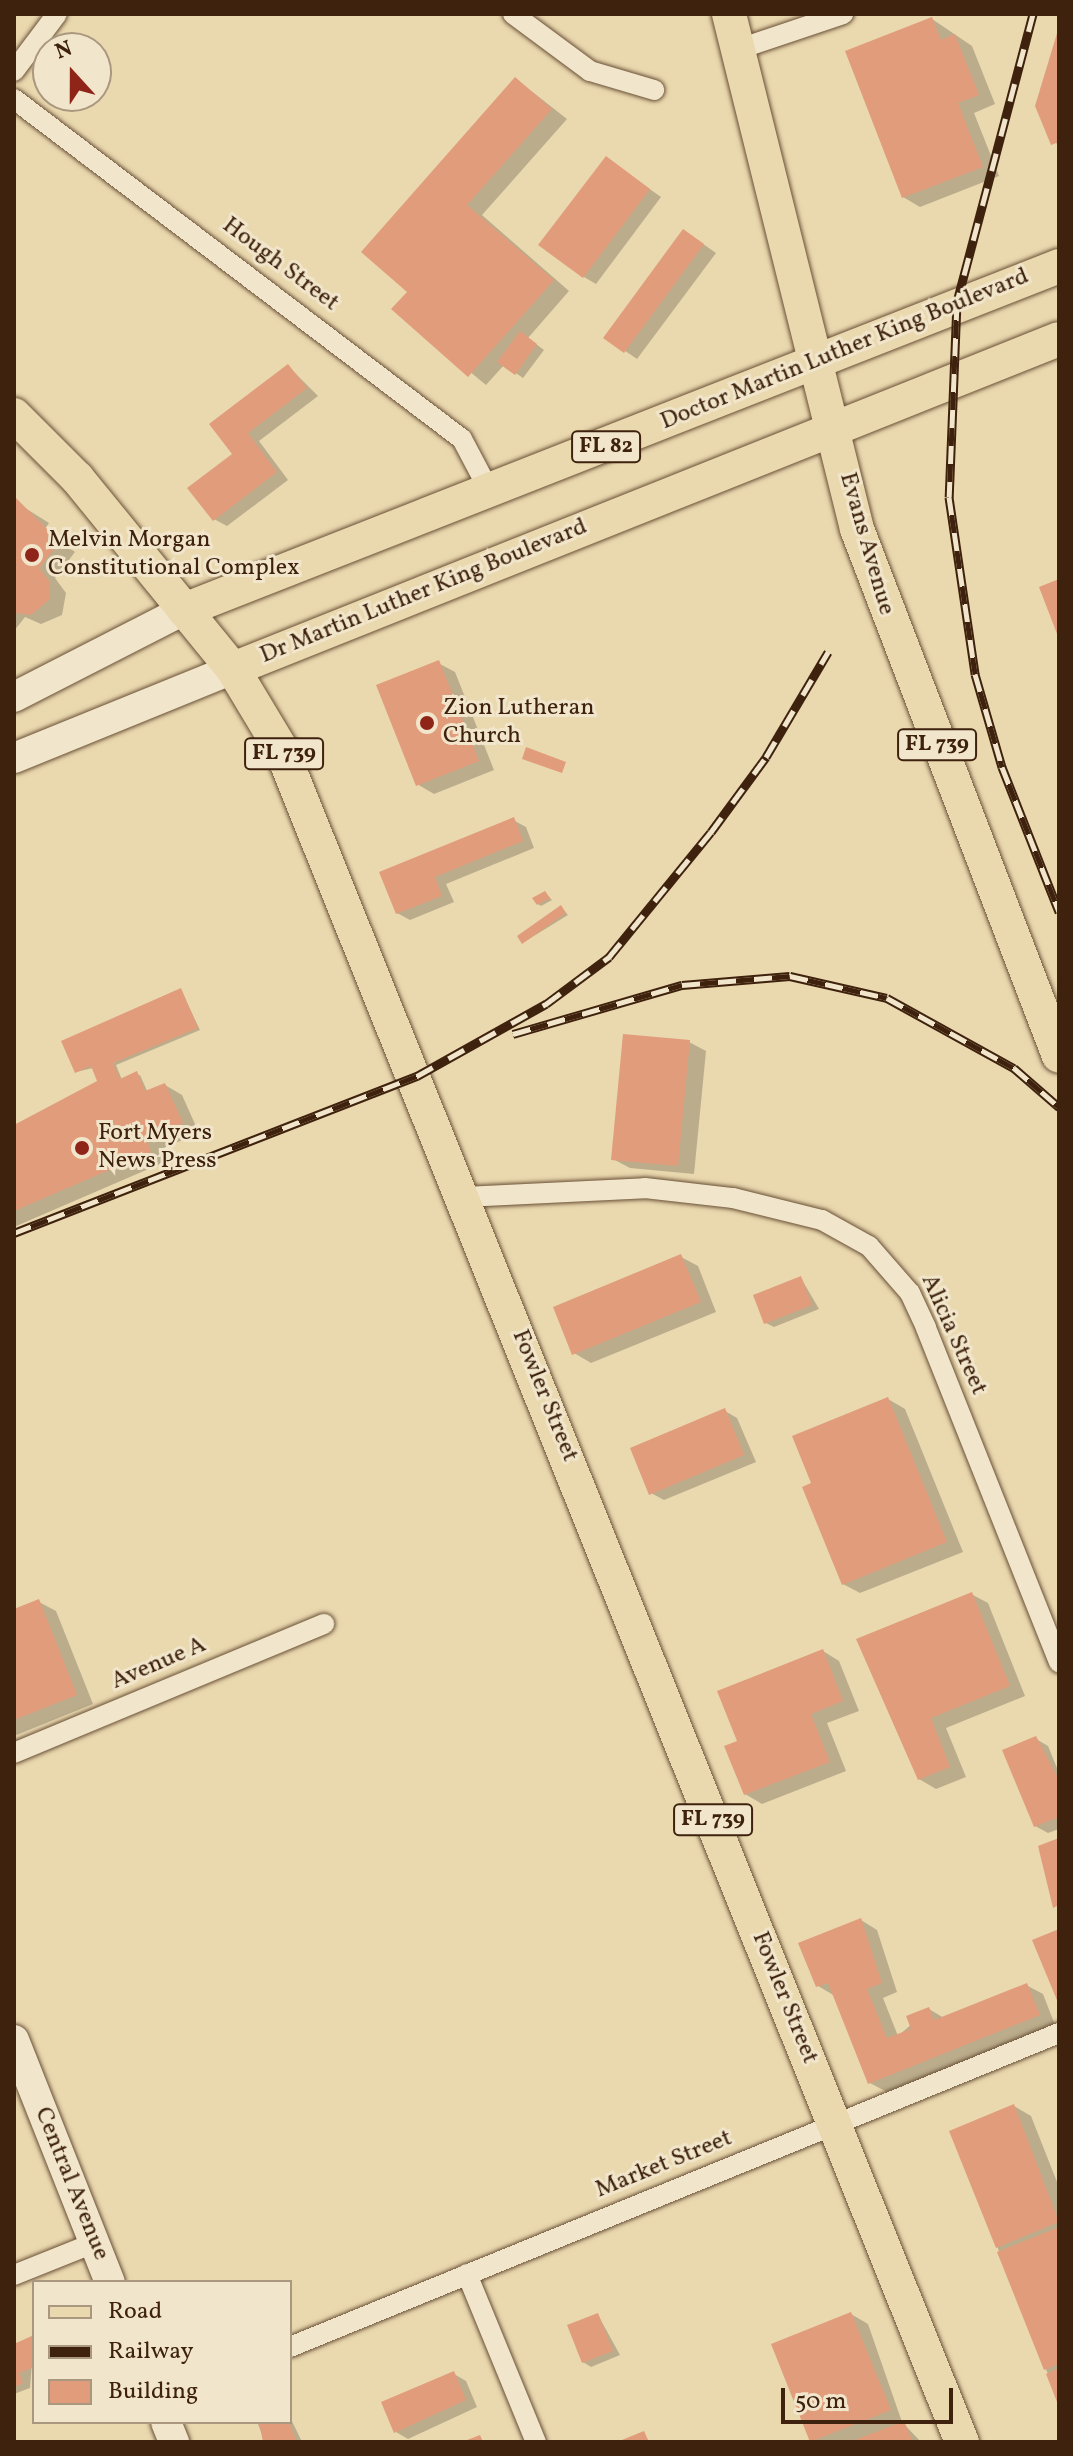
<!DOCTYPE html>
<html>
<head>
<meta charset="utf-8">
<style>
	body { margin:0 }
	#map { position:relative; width:1073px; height:2456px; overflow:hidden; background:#ead8af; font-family:Vollkorn,serif }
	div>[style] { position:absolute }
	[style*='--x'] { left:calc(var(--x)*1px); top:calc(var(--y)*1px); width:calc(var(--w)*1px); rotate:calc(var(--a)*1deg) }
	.shadow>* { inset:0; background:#0003 }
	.building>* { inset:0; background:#e19c7b }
	.roads { filter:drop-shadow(0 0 2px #695036) drop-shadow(0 0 2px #695036) }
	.street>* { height:20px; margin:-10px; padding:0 10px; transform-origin:10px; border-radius:10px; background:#f1e6cb }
	.secondary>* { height:30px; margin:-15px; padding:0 15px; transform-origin:15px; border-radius:15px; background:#f1e6cb }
	.primary>* { height:34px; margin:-17px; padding:0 17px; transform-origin:17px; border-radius:17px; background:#ead8af }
	.rail>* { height:9px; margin-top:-4.5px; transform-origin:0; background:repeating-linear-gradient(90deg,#f1e6cb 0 18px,#3e220e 0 36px); box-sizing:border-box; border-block:2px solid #3e220e }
	.dots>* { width:22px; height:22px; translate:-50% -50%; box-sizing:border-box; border:4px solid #f1e6cb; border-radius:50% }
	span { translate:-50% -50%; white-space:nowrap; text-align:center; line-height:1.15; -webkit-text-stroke:6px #f1e6cb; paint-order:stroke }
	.shield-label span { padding:2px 6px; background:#f1e6cb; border:2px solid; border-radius:6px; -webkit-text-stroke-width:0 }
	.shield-label { font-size:22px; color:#3e220e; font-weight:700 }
	.street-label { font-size:24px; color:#3e220e }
	.poi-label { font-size:24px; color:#3e220e }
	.left { translate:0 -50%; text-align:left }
	.frame { position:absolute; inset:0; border:16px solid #3e220e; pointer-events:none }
	.legend { position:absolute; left:32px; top:2280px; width:260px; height:144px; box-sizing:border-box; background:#f1e6cb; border:2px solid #a9987f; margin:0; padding:10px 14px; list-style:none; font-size:24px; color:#3e220e }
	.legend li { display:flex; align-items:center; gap:16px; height:40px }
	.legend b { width:40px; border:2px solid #a9987f }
	.north { position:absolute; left:32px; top:32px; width:80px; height:80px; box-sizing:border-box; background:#f1e6cb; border:2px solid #a9987f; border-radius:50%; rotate:339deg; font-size:22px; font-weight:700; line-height:32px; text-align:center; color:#3e220e }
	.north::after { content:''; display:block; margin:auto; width:28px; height:36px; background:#8f2418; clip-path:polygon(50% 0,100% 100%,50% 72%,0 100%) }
	.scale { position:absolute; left:781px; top:2388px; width:172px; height:36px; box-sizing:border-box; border:4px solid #3e220e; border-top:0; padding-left:10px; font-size:24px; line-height:28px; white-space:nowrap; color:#3e220e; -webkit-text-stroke:6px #f1e6cb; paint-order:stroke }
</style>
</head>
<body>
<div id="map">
	<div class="shadow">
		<div style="clip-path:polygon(932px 19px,972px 46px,995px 104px,974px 113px,999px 176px,920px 207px,903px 197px)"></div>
		<div style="clip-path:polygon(1059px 34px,1059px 148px,1037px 106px)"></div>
		<div style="clip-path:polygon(516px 79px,567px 119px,482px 215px,569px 291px,528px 338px,544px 350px,523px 378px,504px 365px,486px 385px,394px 309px,409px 292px)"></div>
		<div style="clip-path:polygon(606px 158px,661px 197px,596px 284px,584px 277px)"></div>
		<div style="clip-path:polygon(696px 239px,716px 253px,637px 359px,606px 338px)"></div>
		<div style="clip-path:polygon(288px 366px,318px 396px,259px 441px,288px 480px,227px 526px,214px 519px,235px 454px)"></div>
		<div style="clip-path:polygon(14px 501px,49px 523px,45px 529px,75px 552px,55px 578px,66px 593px,62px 615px,41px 624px,25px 617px,14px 631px)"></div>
		<div style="clip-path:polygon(438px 663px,455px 672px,494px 770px,434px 794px,417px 784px)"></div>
		<div style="clip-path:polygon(513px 820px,526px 827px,534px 848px,446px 884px,454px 902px,410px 920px,397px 913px,381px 873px)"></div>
		<div style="clip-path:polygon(545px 893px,552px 900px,541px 906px,538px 904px)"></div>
		<div style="clip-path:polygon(561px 907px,568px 915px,524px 942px)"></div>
		<div style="clip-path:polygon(181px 990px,200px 1030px,116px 1065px,122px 1080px,140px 1075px,148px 1093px,165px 1085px,182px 1095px,199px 1133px,161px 1149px,167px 1161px,14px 1227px,14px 1126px,99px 1082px,93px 1068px,76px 1072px)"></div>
		<div style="clip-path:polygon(689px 1042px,706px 1051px,694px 1174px,630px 1168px,613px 1159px)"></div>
		<div style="clip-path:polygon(681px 1257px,698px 1266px,716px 1312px,591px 1363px,574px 1353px)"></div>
		<div style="clip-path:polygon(801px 1278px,819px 1309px,774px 1327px,766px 1323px)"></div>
		<div style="clip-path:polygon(888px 1399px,905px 1409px,963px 1552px,860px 1593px,843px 1584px,814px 1484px)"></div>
		<div style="clip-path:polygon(725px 1411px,737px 1418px,756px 1462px,664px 1500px,651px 1493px)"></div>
		<div style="clip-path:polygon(971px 1594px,988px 1603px,1025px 1696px,946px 1728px,966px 1777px,936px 1789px,919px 1779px,858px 1640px)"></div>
		<div style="clip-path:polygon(39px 1602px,56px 1611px,93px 1704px,14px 1736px,14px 1612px)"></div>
		<div style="clip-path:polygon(823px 1651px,839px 1661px,859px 1711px,827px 1723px,846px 1771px,762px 1804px,745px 1794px,739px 1742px)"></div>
		<div style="clip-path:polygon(1036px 1739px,1048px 1746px,1059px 1773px,1059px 1829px,1048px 1833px,1035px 1826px)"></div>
		<div style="clip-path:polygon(861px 1920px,877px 1930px,897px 1992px,883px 1998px,898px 2036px,929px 2009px,944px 2018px,1026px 1985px,1043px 1994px,1055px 2025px,887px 2092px,870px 2083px,835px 1996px,818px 1986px)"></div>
		<div style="clip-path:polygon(1014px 2106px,1031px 2116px,1059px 2187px,1059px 2402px,997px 2246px)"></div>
		<div style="clip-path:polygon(851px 2314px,868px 2324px,902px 2422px,921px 2442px,812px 2441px)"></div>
		<div style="clip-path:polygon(598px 2315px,620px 2355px,591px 2367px,583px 2362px)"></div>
		<div style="clip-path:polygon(34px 2337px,30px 2388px,14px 2394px,14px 2344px)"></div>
		<div style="clip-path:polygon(454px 2374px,466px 2381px,477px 2407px,408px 2439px,396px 2432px)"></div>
		<div style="clip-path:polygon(290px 2417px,302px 2442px,265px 2442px,258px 2424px)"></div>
	</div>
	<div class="building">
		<div style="clip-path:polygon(932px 17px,941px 40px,955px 34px,979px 95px,958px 103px,983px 167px,902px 198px,845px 51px)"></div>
		<div style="clip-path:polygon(1058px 30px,1059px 142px,1051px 145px,1035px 106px)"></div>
		<div style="clip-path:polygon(515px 77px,552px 109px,467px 205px,554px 280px,468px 377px,391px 309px,407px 292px,361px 252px)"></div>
		<div style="clip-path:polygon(606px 156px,650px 189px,583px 278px,538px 245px)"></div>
		<div style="clip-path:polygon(683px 229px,704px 244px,624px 353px,603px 338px)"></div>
		<div style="clip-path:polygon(520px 331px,537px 344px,515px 375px,497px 362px)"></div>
		<div style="clip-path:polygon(288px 364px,307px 388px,248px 433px,277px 472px,213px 521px,187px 488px,232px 454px,209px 424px)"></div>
		<div style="clip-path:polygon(14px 496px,60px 542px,39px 568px,50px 582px,50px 599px,31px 615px,14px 613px)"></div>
		<div style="clip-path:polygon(1059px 579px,1059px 639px,1039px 587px)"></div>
		<div style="clip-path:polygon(439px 660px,479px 761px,416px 786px,376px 685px)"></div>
		<div style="clip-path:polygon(526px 747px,566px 762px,562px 773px,522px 759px)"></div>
		<div style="clip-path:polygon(514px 817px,523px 841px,435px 877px,442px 896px,396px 914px,379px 872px)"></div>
		<div style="clip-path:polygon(545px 891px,550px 898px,537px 905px,532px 898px)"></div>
		<div style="clip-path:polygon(561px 905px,566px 913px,522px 944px,517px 936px)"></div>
		<div style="clip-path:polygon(181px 988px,198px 1028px,113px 1063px,120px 1079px,137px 1071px,145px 1091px,165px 1083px,183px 1123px,146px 1139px,151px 1152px,14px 1211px,14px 1125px,97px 1081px,91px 1066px,75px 1073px,61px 1041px)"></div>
		<div style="clip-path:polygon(623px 1034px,690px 1040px,678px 1166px,611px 1160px)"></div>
		<div style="clip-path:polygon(681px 1254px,701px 1302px,572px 1355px,553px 1307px)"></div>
		<div style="clip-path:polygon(801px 1276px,812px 1305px,764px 1324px,753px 1295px)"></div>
		<div style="clip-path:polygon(888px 1397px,947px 1542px,842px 1585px,802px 1487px,811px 1483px,792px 1436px)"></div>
		<div style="clip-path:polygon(725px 1408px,744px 1455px,649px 1495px,630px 1448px)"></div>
		<div style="clip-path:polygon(972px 1592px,1010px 1686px,931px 1718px,950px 1767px,918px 1780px,856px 1639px)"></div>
		<div style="clip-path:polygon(39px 1599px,77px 1695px,14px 1720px,14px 1609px)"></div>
		<div style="clip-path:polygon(823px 1649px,843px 1701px,811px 1714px,830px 1762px,744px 1795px,724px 1746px,737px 1741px,717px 1691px)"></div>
		<div style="clip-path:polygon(1036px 1736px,1059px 1780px,1059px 1817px,1034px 1827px,1002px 1750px)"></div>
		<div style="clip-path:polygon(1059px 1838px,1059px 1905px,1053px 1908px,1038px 1846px)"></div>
		<div style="clip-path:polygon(861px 1918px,882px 1983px,867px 1989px,887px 2038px,911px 2029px,906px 2016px,929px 2007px,934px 2020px,1027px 1983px,1040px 2015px,868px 2084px,828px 1983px,816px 1987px,798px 1943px)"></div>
		<div style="clip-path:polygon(1059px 1929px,1059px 2005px,1032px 1940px)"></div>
		<div style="clip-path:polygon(1014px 2104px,1059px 2222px,996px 2248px,949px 2131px)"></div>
		<div style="clip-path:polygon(1059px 2227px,1059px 2364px,1044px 2370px,997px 2252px)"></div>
		<div style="clip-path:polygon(851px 2312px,891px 2410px,810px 2442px,771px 2344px)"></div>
		<div style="clip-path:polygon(598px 2313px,613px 2351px,582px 2363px,567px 2325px)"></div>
		<div style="clip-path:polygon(34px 2335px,34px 2367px,19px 2373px,23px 2383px,14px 2387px,14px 2344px)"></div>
		<div style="clip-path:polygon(1059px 2368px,1059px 2407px,1046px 2374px)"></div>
		<div style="clip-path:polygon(454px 2371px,466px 2400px,394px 2433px,381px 2402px)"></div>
		<div style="clip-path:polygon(904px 2421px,913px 2442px,850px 2442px)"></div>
		<div style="clip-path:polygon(259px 2422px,289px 2422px,297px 2442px,263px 2442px)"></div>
		<div style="clip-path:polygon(644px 2431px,649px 2442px,617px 2442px)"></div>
		<div style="clip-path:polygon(480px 2435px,483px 2442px,462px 2442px)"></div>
	</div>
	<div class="roads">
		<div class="street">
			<div style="--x:513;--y:14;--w:96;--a:36.5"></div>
			<div style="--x:590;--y:71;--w:67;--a:16.5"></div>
			<div style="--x:739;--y:49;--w:110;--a:-18.6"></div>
			<div style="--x:14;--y:71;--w:71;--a:-53"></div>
			<div style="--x:14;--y:99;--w:562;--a:37.2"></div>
			<div style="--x:462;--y:439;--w:62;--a:62.2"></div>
			<div style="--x:464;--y:1197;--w:181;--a:-2.8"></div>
			<div style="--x:645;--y:1188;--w:89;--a:6.5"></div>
			<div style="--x:733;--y:1198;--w:92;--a:13.9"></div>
			<div style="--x:822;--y:1220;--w:54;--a:29"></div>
			<div style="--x:869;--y:1246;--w:62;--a:48.9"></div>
			<div style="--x:910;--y:1293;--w:38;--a:65"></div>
			<div style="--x:926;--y:1328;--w:360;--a:68.3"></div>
			<div style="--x:14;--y:1753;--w:336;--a:-22.6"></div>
			<div style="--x:467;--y:2274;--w:182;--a:67.7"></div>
			<div style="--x:14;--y:2275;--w:86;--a:-21.8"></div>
			<div style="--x:290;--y:2347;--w:831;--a:-22.21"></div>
		</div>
		<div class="secondary">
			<div style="--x:14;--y:697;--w:191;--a:-27.1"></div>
			<div style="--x:14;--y:758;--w:236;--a:-22.1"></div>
			<div style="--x:14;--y:2040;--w:260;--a:68.4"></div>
			<div style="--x:166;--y:2422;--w:22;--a:68"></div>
		</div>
		<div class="primary">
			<div style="--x:729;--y:14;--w:531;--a:76.04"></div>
			<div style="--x:857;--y:529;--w:564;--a:69.03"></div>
			<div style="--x:14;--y:415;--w:89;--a:45"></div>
			<div style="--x:77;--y:478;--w:247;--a:50.8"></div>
			<div style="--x:233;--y:669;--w:93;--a:59"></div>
			<div style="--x:281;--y:749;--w:1825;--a:68.09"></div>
			<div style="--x:184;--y:610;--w:940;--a:-21.46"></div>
			<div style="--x:233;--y:669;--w:889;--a:-21.78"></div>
		</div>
	</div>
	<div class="rail">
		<div style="--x:1033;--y:14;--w:298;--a:104.8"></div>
		<div style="--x:957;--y:302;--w:195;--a:92.3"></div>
		<div style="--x:949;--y:497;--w:179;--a:81.6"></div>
		<div style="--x:975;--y:674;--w:97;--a:73.8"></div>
		<div style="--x:1002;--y:767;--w:156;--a:68.5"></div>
		<div style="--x:513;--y:1034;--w:176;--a:-16.2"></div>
		<div style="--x:682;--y:985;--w:108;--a:-4.8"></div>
		<div style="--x:790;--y:976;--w:99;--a:12.8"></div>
		<div style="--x:887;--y:998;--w:145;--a:28.9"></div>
		<div style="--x:1014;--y:1068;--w:60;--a:40.9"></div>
		<div style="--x:14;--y:1233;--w:433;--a:-21.3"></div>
		<div style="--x:417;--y:1076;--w:148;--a:-29.2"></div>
		<div style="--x:546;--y:1004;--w:79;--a:-36.7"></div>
		<div style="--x:609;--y:957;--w:161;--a:-50.8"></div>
		<div style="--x:711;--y:832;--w:93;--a:-53.7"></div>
		<div style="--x:766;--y:757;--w:122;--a:-59.4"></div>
	</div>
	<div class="dots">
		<div style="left:32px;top:555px;background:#8f2418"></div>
		<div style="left:427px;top:723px;background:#8f2418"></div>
		<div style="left:82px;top:1148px;background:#8f2418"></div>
	</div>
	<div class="shield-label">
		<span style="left:606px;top:447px">FL 82</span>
		<span style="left:937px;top:745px">FL 739</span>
		<span style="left:284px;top:754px">FL 739</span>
		<span style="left:713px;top:1820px">FL 739</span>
	</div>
	<div class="street-label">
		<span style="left:280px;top:265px;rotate:37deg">Hough Street</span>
		<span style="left:845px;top:350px;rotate:-22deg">Doctor Martin Luther King Boulevard</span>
		<span style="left:866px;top:544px;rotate:74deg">Evans Avenue</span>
		<span style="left:424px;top:592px;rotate:-22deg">Dr Martin Luther King Boulevard</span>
		<span style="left:953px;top:1335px;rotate:66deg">Alicia Street</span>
		<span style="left:544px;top:1396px;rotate:68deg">Fowler Street</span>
		<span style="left:159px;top:1664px;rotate:-23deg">Avenue A</span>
		<span style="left:784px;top:1998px;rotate:68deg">Fowler Street</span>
		<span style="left:664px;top:2165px;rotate:-22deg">Market Street</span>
		<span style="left:71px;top:2184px;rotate:68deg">Central Avenue</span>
	</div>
	<div class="poi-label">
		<span class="left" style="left:48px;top:555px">Melvin Morgan<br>Constitutional Complex</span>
		<span class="left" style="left:443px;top:723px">Zion Lutheran<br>Church</span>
		<span class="left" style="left:98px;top:1148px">Fort Myers<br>News Press</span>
	</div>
	<div class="frame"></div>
	<ul class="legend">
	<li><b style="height:10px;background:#ead8af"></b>Road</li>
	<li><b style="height:10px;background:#3e220e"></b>Railway</li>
	<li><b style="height:22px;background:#e19c7b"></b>Building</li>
	</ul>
	<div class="north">N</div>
	<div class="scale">50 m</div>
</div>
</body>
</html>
